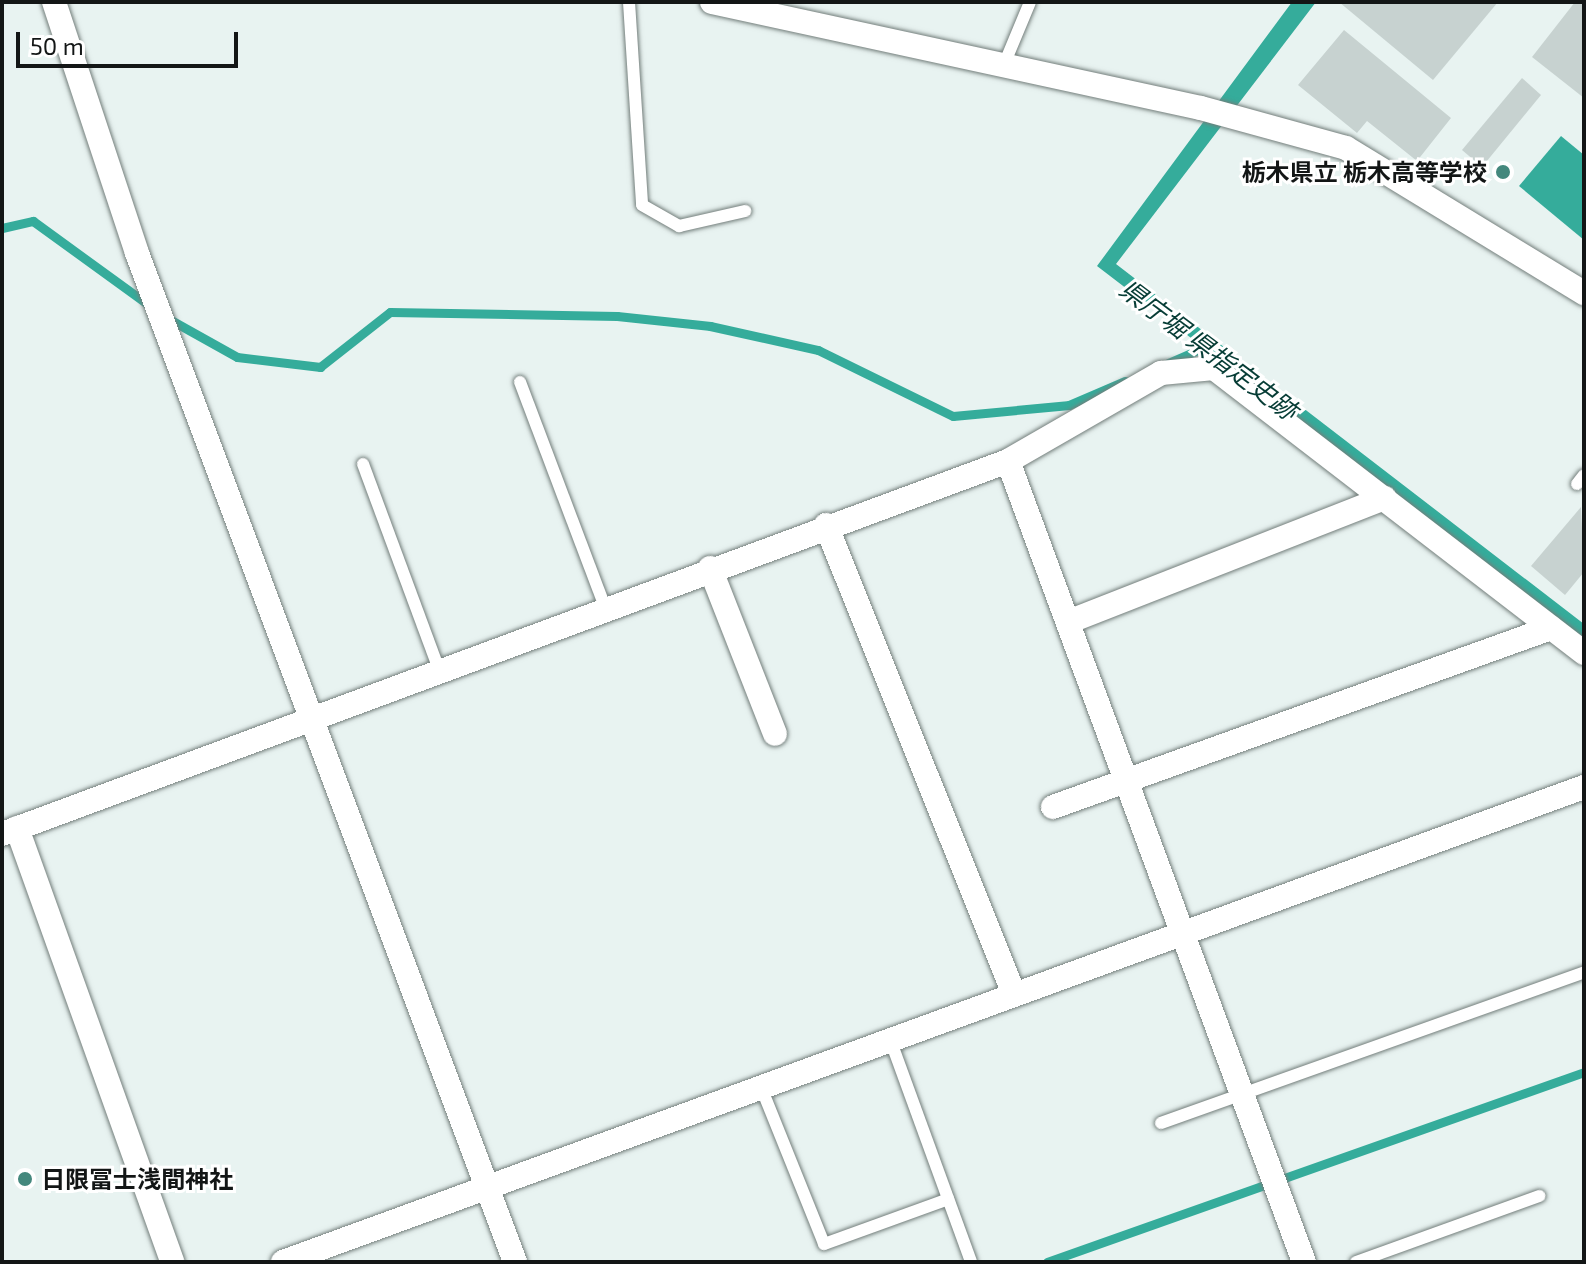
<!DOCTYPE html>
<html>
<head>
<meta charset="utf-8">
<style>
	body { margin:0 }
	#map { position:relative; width:1586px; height:1264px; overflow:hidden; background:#e8f3f1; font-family:"Exo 2","Noto Sans JP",sans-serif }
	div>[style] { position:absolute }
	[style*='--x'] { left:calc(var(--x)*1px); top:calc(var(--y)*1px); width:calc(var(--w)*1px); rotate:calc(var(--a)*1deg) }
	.water>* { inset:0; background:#35ac9b }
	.stream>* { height:9px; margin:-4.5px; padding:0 4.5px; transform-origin:4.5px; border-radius:4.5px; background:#35ac9b }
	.building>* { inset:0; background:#c7d2d0 }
	.roads { filter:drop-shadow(0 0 2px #737e7b) drop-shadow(0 0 2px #737e7b) }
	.service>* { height:12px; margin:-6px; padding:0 6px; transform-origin:6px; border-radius:6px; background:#fff }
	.minor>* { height:24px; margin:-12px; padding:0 12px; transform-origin:12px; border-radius:12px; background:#fff }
	.dots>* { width:22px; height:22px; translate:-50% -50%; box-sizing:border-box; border:4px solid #fff; border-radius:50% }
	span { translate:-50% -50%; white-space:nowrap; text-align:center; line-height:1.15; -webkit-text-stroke:6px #fff; paint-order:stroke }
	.poi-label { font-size:24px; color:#131616; font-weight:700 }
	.right { translate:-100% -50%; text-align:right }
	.left { translate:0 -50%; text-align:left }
	.water-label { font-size:26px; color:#073d36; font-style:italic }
	.frame { position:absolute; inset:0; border:4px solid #131616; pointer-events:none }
	.scale { position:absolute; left:16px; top:32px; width:222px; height:36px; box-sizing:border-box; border:4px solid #131616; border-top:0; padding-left:10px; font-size:24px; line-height:28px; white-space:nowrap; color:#131616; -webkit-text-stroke:6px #fff; paint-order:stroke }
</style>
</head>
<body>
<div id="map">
	<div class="water">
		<div style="clip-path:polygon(1292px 2px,1316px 2px,1116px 264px,1584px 624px,1584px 639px,1097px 266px)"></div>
		<div style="clip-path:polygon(1561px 136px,1584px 155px,1584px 240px,1519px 186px)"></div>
	</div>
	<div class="stream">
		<div style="--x:2;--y:228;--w:32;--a:-13"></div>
		<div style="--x:33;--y:221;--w:145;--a:36"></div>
		<div style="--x:169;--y:319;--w:78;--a:29.2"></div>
		<div style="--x:237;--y:357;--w:84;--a:6.9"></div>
		<div style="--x:320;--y:367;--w:89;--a:-38.2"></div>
		<div style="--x:390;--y:312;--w:227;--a:1"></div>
		<div style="--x:617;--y:316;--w:94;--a:6.1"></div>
		<div style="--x:710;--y:326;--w:111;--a:12.5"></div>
		<div style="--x:818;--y:350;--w:150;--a:26.1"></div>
		<div style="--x:953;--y:416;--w:117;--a:-5.4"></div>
		<div style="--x:1069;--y:405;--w:61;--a:-23.2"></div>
		<div style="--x:1168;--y:363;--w:43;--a:-23.6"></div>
		<div style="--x:1047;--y:1262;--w:570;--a:-19.48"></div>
	</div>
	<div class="building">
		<div style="clip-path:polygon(1339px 2px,1498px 2px,1433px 80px)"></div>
		<div style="clip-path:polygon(1575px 2px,1584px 2px,1584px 98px,1532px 57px)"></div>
		<div style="clip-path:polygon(1344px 30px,1451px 118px,1417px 161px,1367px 121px,1357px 133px,1298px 85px)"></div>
		<div style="clip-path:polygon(1522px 78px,1541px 95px,1482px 167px,1462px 150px)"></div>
		<div style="clip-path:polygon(1581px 507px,1584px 572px,1565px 595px,1531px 566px)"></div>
	</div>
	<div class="roads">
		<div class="service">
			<div style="--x:629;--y:2;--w:203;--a:86.3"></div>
			<div style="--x:642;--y:205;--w:43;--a:29.6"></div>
			<div style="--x:679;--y:226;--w:68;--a:-12.8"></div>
			<div style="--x:1003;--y:67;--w:70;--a:-67.4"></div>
			<div style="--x:520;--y:382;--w:241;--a:69.3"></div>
			<div style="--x:363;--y:464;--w:220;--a:69.7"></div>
			<div style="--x:1577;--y:484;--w:11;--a:-52"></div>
			<div style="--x:890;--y:1039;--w:237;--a:70"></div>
			<div style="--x:761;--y:1087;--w:169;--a:68.1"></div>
			<div style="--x:824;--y:1244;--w:132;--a:-19.9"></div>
			<div style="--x:1161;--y:1123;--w:449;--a:-19.6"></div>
			<div style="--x:1356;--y:1262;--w:195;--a:-19.8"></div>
		</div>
		<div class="minor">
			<div style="--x:54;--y:2;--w:264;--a:71.7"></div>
			<div style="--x:137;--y:253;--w:1077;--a:69.46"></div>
			<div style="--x:712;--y:2;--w:500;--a:12.23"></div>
			<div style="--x:1201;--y:108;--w:150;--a:15.4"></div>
			<div style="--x:1346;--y:148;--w:279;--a:31.4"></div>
			<div style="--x:1008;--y:461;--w:854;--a:69.72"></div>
			<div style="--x:826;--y:525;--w:505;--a:68.16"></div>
			<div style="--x:710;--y:568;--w:178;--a:68.6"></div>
			<div style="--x:1068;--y:622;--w:340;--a:-21.4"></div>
			<div style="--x:1053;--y:807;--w:529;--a:-19.77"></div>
			<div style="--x:17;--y:828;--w:461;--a:70.3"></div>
			<div style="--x:2;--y:834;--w:1073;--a:-20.34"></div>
			<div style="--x:1008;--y:461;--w:177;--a:-29.9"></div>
			<div style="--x:1161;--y:373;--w:53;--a:-5.4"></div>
			<div style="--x:1214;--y:368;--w:467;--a:37.6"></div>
			<div style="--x:283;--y:1262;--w:1385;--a:-20.06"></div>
		</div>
	</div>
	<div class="dots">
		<div style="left:1503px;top:172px;background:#44887d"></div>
		<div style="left:25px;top:1179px;background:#44887d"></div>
	</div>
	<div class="poi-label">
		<span class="right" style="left:1487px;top:172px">栃木県立 栃木高等学校</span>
		<span class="left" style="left:41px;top:1179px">日限冨士浅間神社</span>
	</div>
	<div class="water-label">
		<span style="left:1209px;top:349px;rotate:37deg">県庁堀 県指定史跡</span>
	</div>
	<div class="frame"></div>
	<div class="scale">50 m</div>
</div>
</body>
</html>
